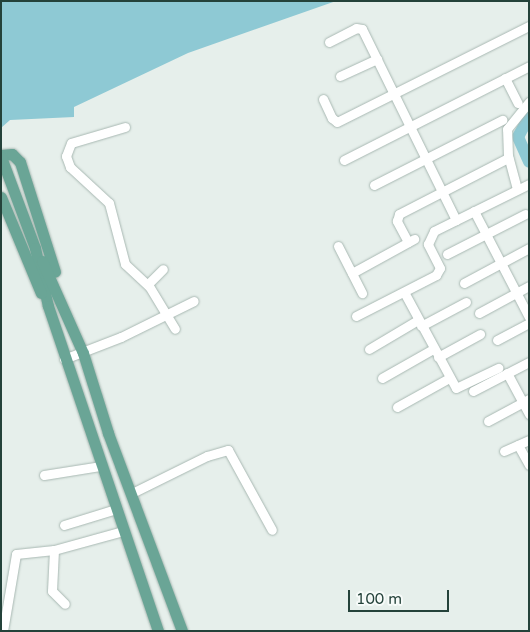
<!DOCTYPE html>
<html>
<head>
<meta charset="utf-8">
<style>
	body { margin:0 }
	#map { position:relative; width:530px; height:632px; overflow:hidden; background:#e6efeb; font-family:"Varela Round",sans-serif }
	div>[style] { position:absolute }
	[style*='--x'] { left:calc(var(--x)*1px); top:calc(var(--y)*1px); width:calc(var(--w)*1px); rotate:calc(var(--a)*1deg) }
	.water>* { inset:0; background:#8ec9d4 }
	.river>* { height:12px; margin:-6px; padding:0 6px; transform-origin:6px; border-radius:6px; background:#8ec9d4 }
	.roads { filter:drop-shadow(0 0 1px #a8b8b2) drop-shadow(0 0 1px #a8b8b2) }
	.minor>* { height:9px; margin:-4.5px; padding:0 4.5px; transform-origin:4.5px; border-radius:4.5px; background:#fff }
	.major>* { height:11px; margin:-5.5px; padding:0 5.5px; transform-origin:5.5px; border-radius:5.5px; background:#6aa596 }
	span { translate:-50% -50%; white-space:nowrap; text-align:center; line-height:1.15; -webkit-text-stroke:5px #f7fbf9; paint-order:stroke }
	.frame { position:absolute; inset:0; border:2px solid #24423a; pointer-events:none }
	.scale { position:absolute; left:348px; top:590px; width:101px; height:22px; box-sizing:border-box; border:2px solid #24423a; border-top:0; padding-left:6px; font-size:15px; line-height:18px; white-space:nowrap; color:#24423a; -webkit-text-stroke:4px #f7fbf9; paint-order:stroke }
</style>
</head>
<body>
<div id="map">
	<div class="water">
		<div style="clip-path:polygon(1px 1px,336px 1px,188px 53px,74px 107px,74px 117px,10px 120px,1px 128px)"></div>
	</div>
	<div class="river">
		<div style="--x:529;--y:117;--w:23;--a:119"></div>
		<div style="--x:518;--y:137;--w:27;--a:66"></div>
	</div>
	<div class="roads">
		<div class="minor">
			<div style="--x:329;--y:42;--w:30;--a:-27"></div>
			<div style="--x:356;--y:28;--w:6;--a:9"></div>
			<div style="--x:362;--y:29;--w:213;--a:63.8"></div>
			<div style="--x:340;--y:76;--w:41;--a:-24.7"></div>
			<div style="--x:505;--y:78;--w:28;--a:63"></div>
			<div style="--x:323;--y:99;--w:21;--a:65"></div>
			<div style="--x:332;--y:118;--w:6;--a:39"></div>
			<div style="--x:337;--y:122;--w:215;--a:-26.6"></div>
			<div style="--x:125;--y:127;--w:56;--a:163.5"></div>
			<div style="--x:71;--y:143;--w:14;--a:111"></div>
			<div style="--x:66;--y:156;--w:12;--a:70"></div>
			<div style="--x:70;--y:167;--w:53;--a:42.7"></div>
			<div style="--x:109;--y:203;--w:63;--a:75.3"></div>
			<div style="--x:125;--y:264;--w:33;--a:43"></div>
			<div style="--x:149;--y:286;--w:50;--a:58.8"></div>
			<div style="--x:344;--y:160;--w:208;--a:-26.9"></div>
			<div style="--x:374;--y:185;--w:144;--a:-26.9"></div>
			<div style="--x:517;--y:189;--w:34;--a:-105"></div>
			<div style="--x:508;--y:156;--w:27;--a:-92"></div>
			<div style="--x:507;--y:129;--w:35;--a:-51"></div>
			<div style="--x:474;--y:211;--w:119;--a:62.6"></div>
			<div style="--x:408;--y:242;--w:24;--a:-118"></div>
			<div style="--x:397;--y:221;--w:7;--a:-74"></div>
			<div style="--x:399;--y:214;--w:123;--a:-27.2"></div>
			<div style="--x:338;--y:246;--w:53;--a:62.9"></div>
			<div style="--x:447;--y:254;--w:88;--a:-27.1"></div>
			<div style="--x:352;--y:273;--w:71;--a:-28.7"></div>
			<div style="--x:464;--y:283;--w:74;--a:-28.3"></div>
			<div style="--x:148;--y:284;--w:21;--a:-45"></div>
			<div style="--x:404;--y:292;--w:109;--a:61.6"></div>
			<div style="--x:456;--y:388;--w:47;--a:-25.5"></div>
			<div style="--x:479;--y:313;--w:57;--a:-28.4"></div>
			<div style="--x:356;--y:316;--w:90;--a:-27.1"></div>
			<div style="--x:436;--y:275;--w:8;--a:-60"></div>
			<div style="--x:440;--y:268;--w:27;--a:-117"></div>
			<div style="--x:428;--y:244;--w:14;--a:-65"></div>
			<div style="--x:434;--y:231;--w:106;--a:-26.3"></div>
			<div style="--x:421;--y:326;--w:51;--a:-28.1"></div>
			<div style="--x:497;--y:340;--w:36;--a:-28"></div>
			<div style="--x:369;--y:349;--w:57;--a:-30.6"></div>
			<div style="--x:438;--y:357;--w:48;--a:-28.7"></div>
			<div style="--x:64;--y:359;--w:61;--a:-21.1"></div>
			<div style="--x:121;--y:337;--w:81;--a:-26.3"></div>
			<div style="--x:507;--y:373;--w:47;--a:61.8"></div>
			<div style="--x:382;--y:378;--w:59;--a:-29.6"></div>
			<div style="--x:473;--y:391;--w:63;--a:-27.4"></div>
			<div style="--x:397;--y:407;--w:60;--a:-29.1"></div>
			<div style="--x:488;--y:421;--w:47;--a:-28.2"></div>
			<div style="--x:518;--y:445;--w:23;--a:61"></div>
			<div style="--x:504;--y:451;--w:27;--a:-24"></div>
			<div style="--x:44;--y:475;--w:58;--a:-9"></div>
			<div style="--x:132;--y:493;--w:84;--a:-26.3"></div>
			<div style="--x:207;--y:456;--w:22;--a:-16"></div>
			<div style="--x:228;--y:450;--w:91;--a:61.2"></div>
			<div style="--x:64;--y:525;--w:54;--a:-17.1"></div>
			<div style="--x:54;--y:550;--w:41;--a:92.8"></div>
			<div style="--x:52;--y:591;--w:18;--a:45"></div>
			<div style="--x:3;--y:631;--w:78;--a:-80.4"></div>
			<div style="--x:16;--y:554;--w:38;--a:-6"></div>
			<div style="--x:54;--y:550;--w:72;--a:-15.4"></div>
		</div>
		<div class="major">
			<div style="--x:1;--y:155;--w:11;--a:-5"></div>
			<div style="--x:12;--y:154;--w:11;--a:45"></div>
			<div style="--x:20;--y:162;--w:115;--a:72.3"></div>
			<div style="--x:1;--y:157;--w:97;--a:69.5"></div>
			<div style="--x:35;--y:248;--w:59;--a:77.4"></div>
			<div style="--x:48;--y:306;--w:343;--a:71.3"></div>
			<div style="--x:1;--y:197;--w:104;--a:67.4"></div>
			<div style="--x:42;--y:261;--w:101;--a:66"></div>
			<div style="--x:83;--y:353;--w:84;--a:72.6"></div>
			<div style="--x:108;--y:433;--w:211;--a:69.5"></div>
		</div>
	</div>
	<div class="frame"></div>
	<div class="scale">100 m</div>
</div>
</body>
</html>
